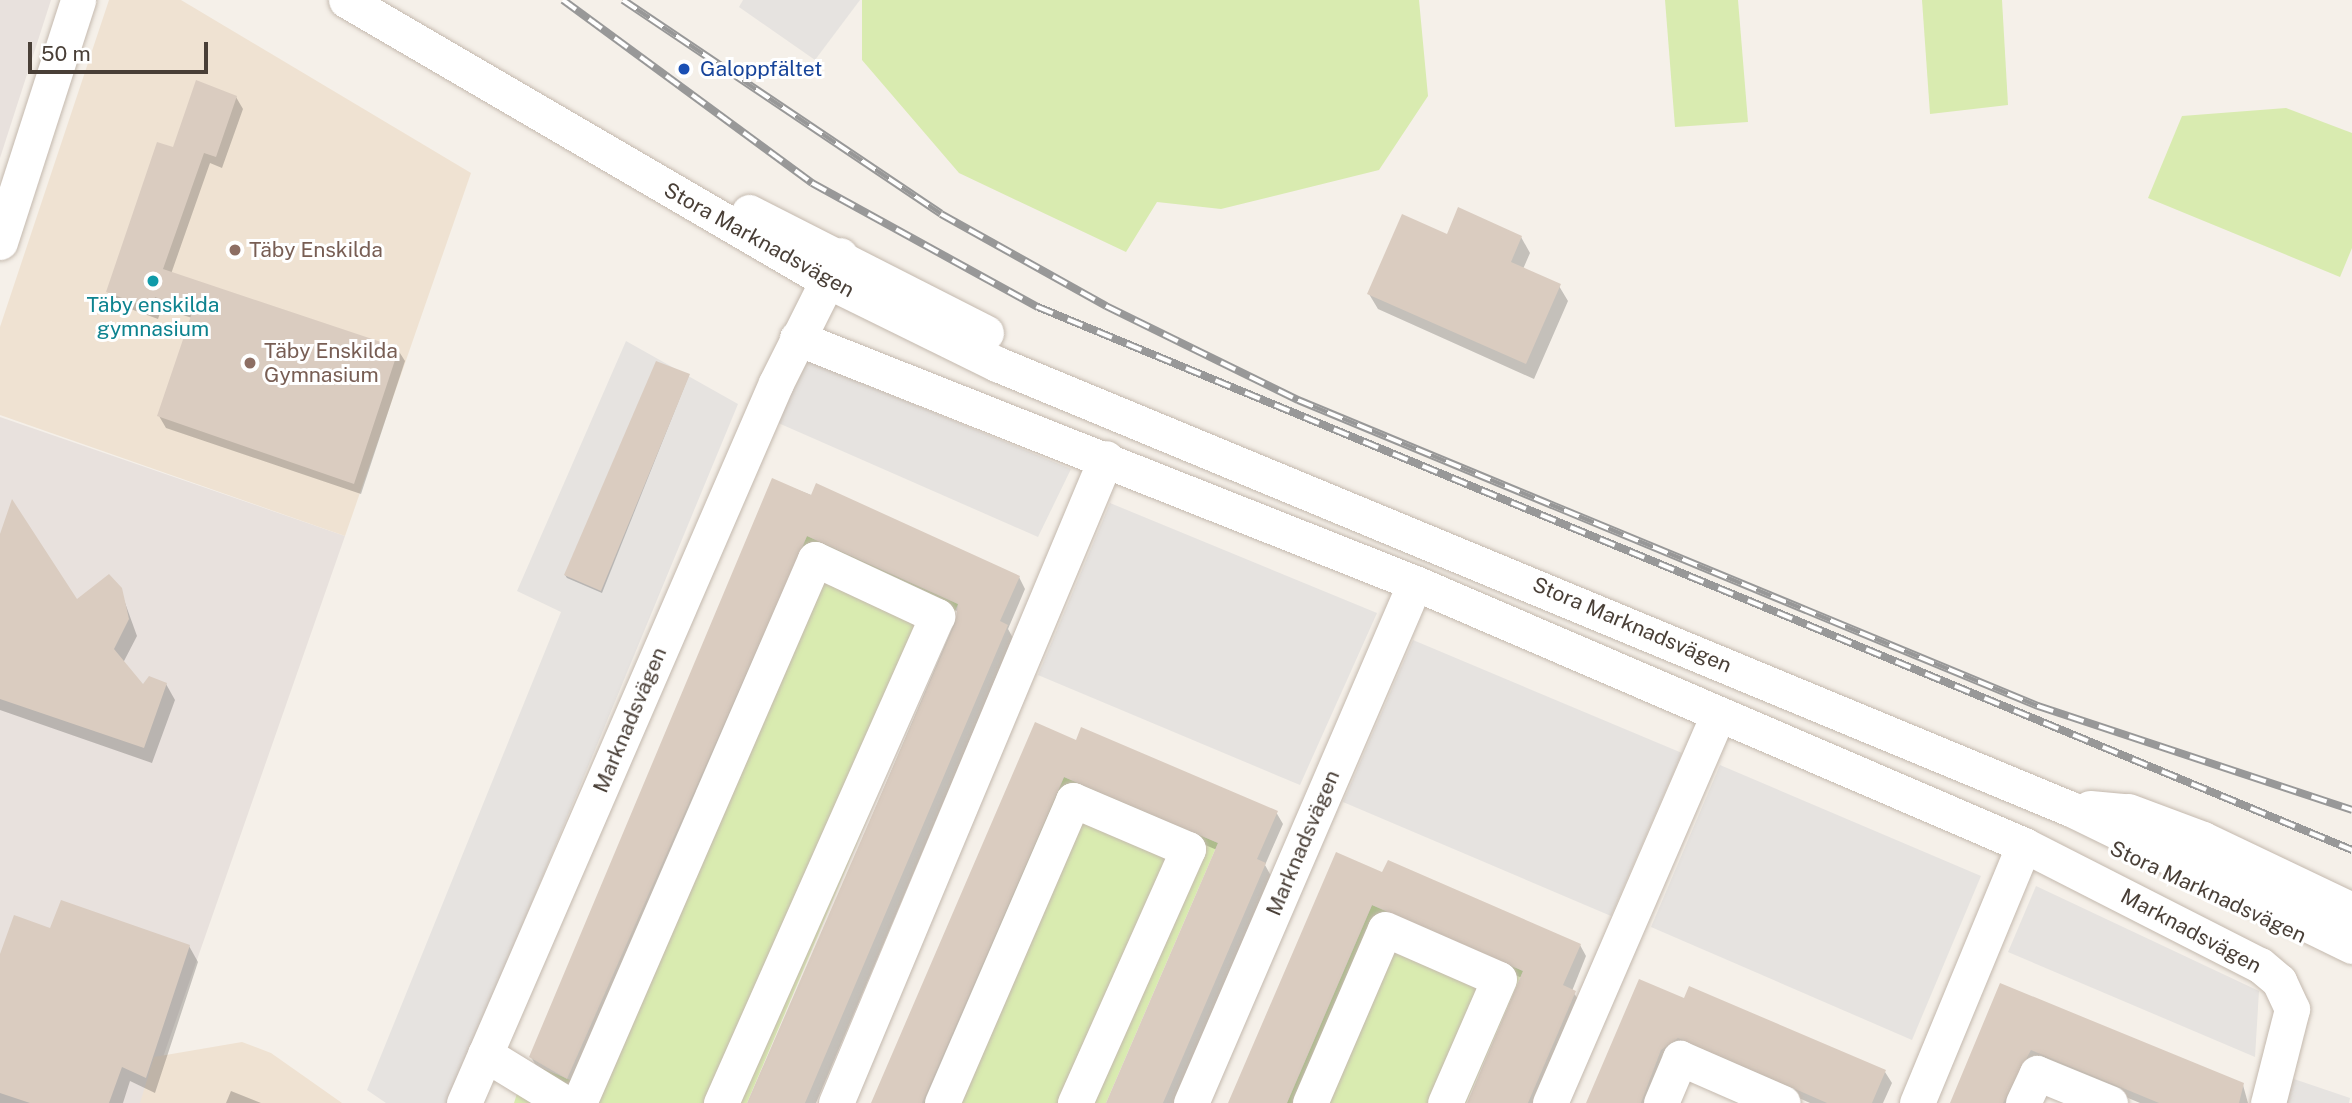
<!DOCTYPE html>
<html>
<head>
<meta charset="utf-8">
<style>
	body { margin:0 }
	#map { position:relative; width:2352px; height:1103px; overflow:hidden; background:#f5f0e9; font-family:"Public Sans",sans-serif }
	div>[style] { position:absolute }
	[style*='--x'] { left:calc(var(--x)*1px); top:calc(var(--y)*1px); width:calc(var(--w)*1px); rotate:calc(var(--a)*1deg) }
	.industrial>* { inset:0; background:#e8e1dd }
	.education>* { inset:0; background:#efe2d2 }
	.green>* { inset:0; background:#d9ebb0 }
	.parking>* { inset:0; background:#e6e3e0 }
	.shadow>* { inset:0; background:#0003 }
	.building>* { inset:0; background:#daccc0 }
	.roads { filter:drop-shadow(0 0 2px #c4b9ae) drop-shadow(0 0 2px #c4b9ae) }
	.minor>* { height:35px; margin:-17.5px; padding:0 17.5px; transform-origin:17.5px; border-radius:17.5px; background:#fff }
	.rail>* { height:8px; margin-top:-4px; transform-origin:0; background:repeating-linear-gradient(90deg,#fff 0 16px,#989898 0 32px); box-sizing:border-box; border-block:2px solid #989898 }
	.dots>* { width:19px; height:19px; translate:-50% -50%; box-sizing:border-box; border:4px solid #fff; border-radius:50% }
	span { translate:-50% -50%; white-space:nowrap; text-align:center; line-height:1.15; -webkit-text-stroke:6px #fff; paint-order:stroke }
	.transit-label { font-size:21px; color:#164399 }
	.left { translate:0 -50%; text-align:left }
	.street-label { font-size:21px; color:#493f37 }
	.education-label { font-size:21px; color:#785e54 }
	.culture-label { font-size:21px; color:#0d838f }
	.scale { position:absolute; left:28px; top:42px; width:180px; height:32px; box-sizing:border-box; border:4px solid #493f37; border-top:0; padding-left:9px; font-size:21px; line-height:24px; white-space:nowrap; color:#493f37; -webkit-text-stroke:5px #fff; paint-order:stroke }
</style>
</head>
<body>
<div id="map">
	<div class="industrial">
		<div style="clip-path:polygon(0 0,51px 0,0 158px)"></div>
		<div style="clip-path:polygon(0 417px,345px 536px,147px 1103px,0 1103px)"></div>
	</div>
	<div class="education">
		<div style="clip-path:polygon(109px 0,181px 0,471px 173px,345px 536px,0 415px,0 327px)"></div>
		<div style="clip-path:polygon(242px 1042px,271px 1053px,342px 1103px,140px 1103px,154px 1057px)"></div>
	</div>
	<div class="green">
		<div style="clip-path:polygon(862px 0,1419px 0,1428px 96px,1379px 170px,1221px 209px,1157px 202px,1126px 252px,959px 173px,862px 60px)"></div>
		<div style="clip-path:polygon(1665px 0,1738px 0,1748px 122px,1675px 127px)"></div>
		<div style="clip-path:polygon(1922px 0,2002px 0,2008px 105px,1930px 114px)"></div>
		<div style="clip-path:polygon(2286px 108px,2352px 133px,2352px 248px,2340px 277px,2148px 198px,2182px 116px)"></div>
		<div style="clip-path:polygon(807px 536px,958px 604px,747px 1103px,514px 1103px,527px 1062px,575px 1082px)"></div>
		<div style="clip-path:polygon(1064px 777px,1218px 843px,1106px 1103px,924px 1103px)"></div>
		<div style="clip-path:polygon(1372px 905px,1523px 971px,1466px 1103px,1287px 1103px)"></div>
	</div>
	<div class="parking">
		<div style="clip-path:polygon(743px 0,860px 0,815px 60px,739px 7px)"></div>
		<div style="clip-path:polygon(626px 341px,738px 404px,449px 1103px,386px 1103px,367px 1090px,561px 612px,517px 591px)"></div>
		<div style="clip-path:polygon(803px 359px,1071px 469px,1038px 537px,776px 422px)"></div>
		<div style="clip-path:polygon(1110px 503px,1377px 613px,1300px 785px,1038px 675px)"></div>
		<div style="clip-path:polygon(1413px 640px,1682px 753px,1611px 916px,1343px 802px)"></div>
		<div style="clip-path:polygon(1720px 765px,1981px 876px,1912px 1040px,1651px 927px)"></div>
		<div style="clip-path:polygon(2036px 886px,2259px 991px,2255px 1057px,2008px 952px)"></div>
		<div style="clip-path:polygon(2291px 1078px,2350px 1098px,2349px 1103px,2283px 1103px)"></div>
	</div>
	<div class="shadow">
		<div style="clip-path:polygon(236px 97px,243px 109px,222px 168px,210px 163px,171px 274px,398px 350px,405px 361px,361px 494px,166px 428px,159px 416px,192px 318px,162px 308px,158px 319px,114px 303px,108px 291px,174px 150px)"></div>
		<div style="clip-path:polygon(1448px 236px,1521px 237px,1530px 253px,1523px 269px,1559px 286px,1568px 301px,1534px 379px,1378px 309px,1369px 294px)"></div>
		<div style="clip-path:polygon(689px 375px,602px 593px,567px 578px,565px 575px)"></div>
		<div style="clip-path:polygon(773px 480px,1019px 577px,1025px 589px,1008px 629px,1013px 638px,816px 1103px,750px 1103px,959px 612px,814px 546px,574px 1090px,538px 1069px,531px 1057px)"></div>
		<div style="clip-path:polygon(0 540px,77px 602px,120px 589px,137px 636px,123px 663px,143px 686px,166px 684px,175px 700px,152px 763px,0 710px)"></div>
		<div style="clip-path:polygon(1076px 742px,1276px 812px,1283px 824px,1265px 865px,1271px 876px,1174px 1103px,1108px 1103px,1217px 850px,1070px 788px,935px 1103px,873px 1103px)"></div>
		<div style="clip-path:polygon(1383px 875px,1580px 945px,1586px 956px,1572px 991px,1582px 1004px,1539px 1103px,1468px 1103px,1522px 978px,1379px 915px,1298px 1103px,1230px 1103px)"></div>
		<div style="clip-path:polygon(189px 946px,198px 962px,155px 1093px,130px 1081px,123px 1103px,0 1103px,0 959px)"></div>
		<div style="clip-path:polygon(2001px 986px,2243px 1085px,2248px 1103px,2140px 1103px,2038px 1060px,2013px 1103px,1952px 1103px)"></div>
		<div style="clip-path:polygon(1685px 1000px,1885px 1072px,1892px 1083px,1883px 1103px,1810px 1103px,1696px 1051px,1650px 1103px,1588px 1103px)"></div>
		<div style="clip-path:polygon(231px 1091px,261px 1103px,226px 1103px)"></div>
	</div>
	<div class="building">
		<div style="clip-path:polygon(196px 80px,237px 96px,216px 157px,204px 153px,163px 269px,399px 348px,354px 484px,157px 416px,193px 310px,155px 297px,152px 309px,106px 292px,157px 142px,173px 147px)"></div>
		<div style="clip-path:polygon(1458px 207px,1522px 236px,1511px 262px,1561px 284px,1526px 364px,1367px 294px,1402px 214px,1447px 234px)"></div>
		<div style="clip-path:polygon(656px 361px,690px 374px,601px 591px,564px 575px)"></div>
		<div style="clip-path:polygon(772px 478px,811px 495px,816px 483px,1020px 576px,1000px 621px,1008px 625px,805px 1103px,747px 1103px,955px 624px,958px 604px,807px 536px,567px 1079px,529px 1057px)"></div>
		<div style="clip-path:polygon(12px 499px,77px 599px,109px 574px,122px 588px,129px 619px,114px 649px,143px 684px,149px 676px,167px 683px,144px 748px,0 699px,0 534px)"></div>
		<div style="clip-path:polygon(1035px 722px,1076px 740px,1081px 727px,1278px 811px,1257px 859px,1266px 863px,1163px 1103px,1106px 1103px,1218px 843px,1064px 777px,922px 1103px,871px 1103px)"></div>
		<div style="clip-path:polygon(1336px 852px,1382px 872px,1388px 860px,1581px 944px,1563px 985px,1576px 991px,1528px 1103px,1467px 1103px,1523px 971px,1372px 905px,1287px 1103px,1228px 1103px)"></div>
		<div style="clip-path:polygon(61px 900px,190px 945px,146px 1078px,122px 1067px,109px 1103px,30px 1103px,0 1093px,0 954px,14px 915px,50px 928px)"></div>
		<div style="clip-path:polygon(1639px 979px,1684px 998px,1689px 986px,1886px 1070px,1872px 1103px,1827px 1103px,1678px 1038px,1661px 1050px,1641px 1103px,1586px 1103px)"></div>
		<div style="clip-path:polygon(2000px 983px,2244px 1083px,2239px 1103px,2159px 1103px,2031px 1050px,2003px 1103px,1950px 1103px)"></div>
	</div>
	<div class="roads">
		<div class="minor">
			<div style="--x:346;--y:0;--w:556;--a:30.26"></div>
			<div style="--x:826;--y:280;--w:191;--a:26.2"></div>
			<div style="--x:997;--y:364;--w:1165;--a:22.51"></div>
			<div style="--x:2073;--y:810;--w:310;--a:26"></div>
			<div style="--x:749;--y:212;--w:266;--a:27"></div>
			<div style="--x:0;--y:242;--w:254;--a:-72.1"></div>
			<div style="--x:797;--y:338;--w:665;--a:21.63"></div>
			<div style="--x:1415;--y:583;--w:663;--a:23.28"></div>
			<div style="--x:2024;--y:845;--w:265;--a:27"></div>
			<div style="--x:2260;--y:965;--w:25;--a:40"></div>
			<div style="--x:2279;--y:981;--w:31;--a:65"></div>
			<div style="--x:2292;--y:1009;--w:97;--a:104.3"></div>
			<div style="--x:2090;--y:808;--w:38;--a:5"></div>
			<div style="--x:2128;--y:811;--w:80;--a:20.5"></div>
			<div style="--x:2203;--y:839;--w:165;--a:25.5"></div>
			<div style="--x:485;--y:1054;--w:94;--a:31.5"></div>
			<div style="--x:464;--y:1103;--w:785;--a:-66.57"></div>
			<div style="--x:776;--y:383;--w:143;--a:-63.4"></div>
			<div style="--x:579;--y:1103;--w:593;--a:-66.55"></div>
			<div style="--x:815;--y:559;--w:135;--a:25"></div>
			<div style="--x:937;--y:616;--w:533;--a:113.92"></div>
			<div style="--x:836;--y:1103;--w:699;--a:-67.29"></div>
			<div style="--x:942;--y:1103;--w:330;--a:-66.6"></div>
			<div style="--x:1073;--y:800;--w:125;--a:23.1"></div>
			<div style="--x:1188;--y:849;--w:278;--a:114"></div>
			<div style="--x:1191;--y:1103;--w:566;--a:-66.7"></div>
			<div style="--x:1310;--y:1103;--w:189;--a:-66.7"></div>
			<div style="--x:1385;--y:929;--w:124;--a:23.7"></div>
			<div style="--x:1499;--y:979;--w:135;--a:113.5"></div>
			<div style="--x:1550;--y:1103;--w:424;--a:-66.6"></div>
			<div style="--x:1661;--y:1103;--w:49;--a:-67.1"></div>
			<div style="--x:1680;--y:1058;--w:112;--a:23.6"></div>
			<div style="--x:1917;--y:1103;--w:279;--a:-67.5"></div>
			<div style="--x:2023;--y:1103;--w:33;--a:-65"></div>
			<div style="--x:2037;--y:1073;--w:79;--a:22.3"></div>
		</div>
	</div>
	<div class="rail">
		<div style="--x:563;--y:0;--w:309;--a:36.3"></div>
		<div style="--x:812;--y:183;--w:258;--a:28.8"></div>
		<div style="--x:1038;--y:307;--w:1422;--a:22.45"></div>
		<div style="--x:623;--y:0;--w:383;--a:33.9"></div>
		<div style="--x:941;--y:214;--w:189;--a:29.1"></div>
		<div style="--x:1106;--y:306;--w:214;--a:26.1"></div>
		<div style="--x:1298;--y:400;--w:801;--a:22.47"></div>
		<div style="--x:2038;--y:706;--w:331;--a:18.3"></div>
	</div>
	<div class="dots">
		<div style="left:684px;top:69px;background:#1a4fb4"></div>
		<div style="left:235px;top:250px;background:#8d6e63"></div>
		<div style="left:153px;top:281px;background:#0f9aa8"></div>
		<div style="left:250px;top:363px;background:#8d6e63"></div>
	</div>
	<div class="transit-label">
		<span class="left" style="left:700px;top:69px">Galoppfältet</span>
	</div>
	<div class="street-label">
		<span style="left:759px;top:240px;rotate:29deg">Stora Marknadsvägen</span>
		<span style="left:1632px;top:625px;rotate:23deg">Stora Marknadsvägen</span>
		<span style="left:630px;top:720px;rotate:-67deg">Marknadsvägen</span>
		<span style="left:1303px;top:843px;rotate:-67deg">Marknadsvägen</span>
		<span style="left:2208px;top:892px;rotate:25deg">Stora Marknadsvägen</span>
		<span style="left:2191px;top:931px;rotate:28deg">Marknadsvägen</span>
	</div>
	<div class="education-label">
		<span class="left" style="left:249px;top:250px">Täby Enskilda</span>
		<span class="left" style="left:264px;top:363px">Täby Enskilda<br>Gymnasium</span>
	</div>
	<div class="culture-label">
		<span style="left:153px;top:317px">Täby enskilda<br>gymnasium</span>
	</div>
	<div class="scale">50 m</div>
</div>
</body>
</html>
